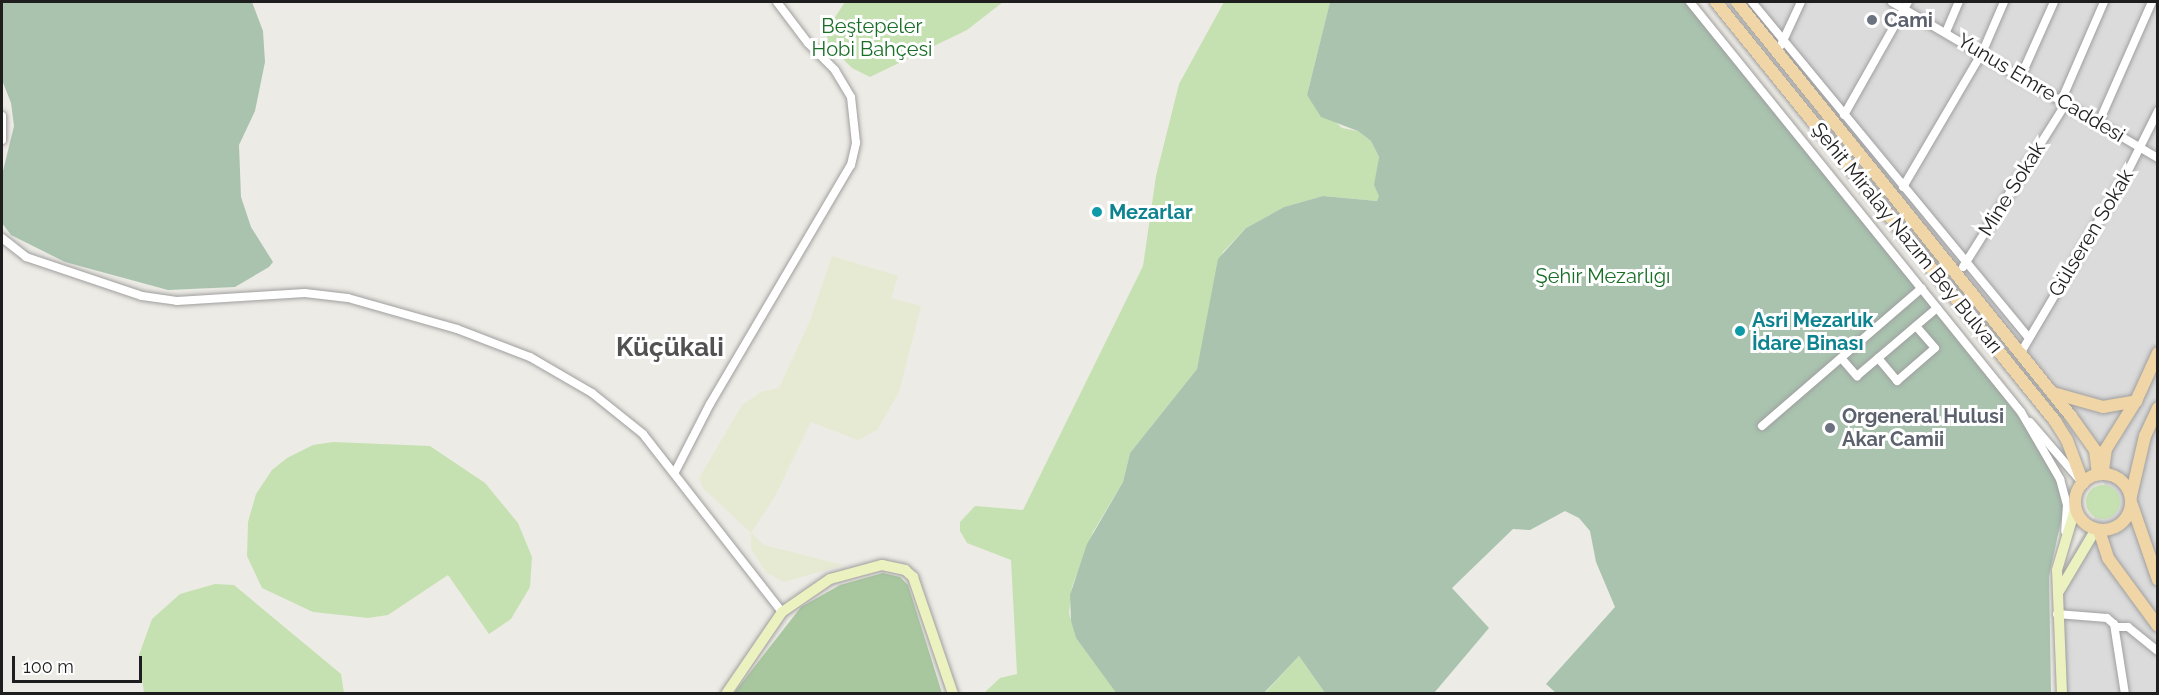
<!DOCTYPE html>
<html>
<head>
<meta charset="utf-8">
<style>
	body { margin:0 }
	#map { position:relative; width:2159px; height:695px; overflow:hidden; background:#edebe5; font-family:Raleway,sans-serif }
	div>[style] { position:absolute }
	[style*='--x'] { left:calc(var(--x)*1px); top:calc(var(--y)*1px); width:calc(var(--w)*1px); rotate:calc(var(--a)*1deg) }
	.residential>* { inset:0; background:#dcdbdb }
	.farmland>* { inset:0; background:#e7ead2 }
	.grass>* { inset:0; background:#c6e1b1 }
	.round { border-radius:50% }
	.forest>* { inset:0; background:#a8c79f }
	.cemetery>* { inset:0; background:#a9c3af }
	.roads { filter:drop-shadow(0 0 2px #9f9f9f) drop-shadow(0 0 2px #9f9f9f) }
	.street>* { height:8px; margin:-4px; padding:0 4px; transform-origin:4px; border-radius:4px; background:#fff }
	.secondary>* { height:10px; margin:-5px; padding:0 5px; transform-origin:5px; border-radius:5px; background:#ebf1bf }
	.primary>* { height:12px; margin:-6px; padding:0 6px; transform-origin:6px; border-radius:6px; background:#f0d5a7 }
	.primary>.ring { margin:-6px; padding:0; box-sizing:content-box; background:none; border:12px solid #f0d5a7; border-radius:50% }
	.dots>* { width:16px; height:16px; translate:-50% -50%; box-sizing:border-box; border:3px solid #fff; border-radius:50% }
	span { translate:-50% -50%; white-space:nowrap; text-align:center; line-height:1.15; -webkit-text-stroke:6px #fff; paint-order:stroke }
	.worship-label { font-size:20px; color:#5b616d; font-weight:700 }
	.left { translate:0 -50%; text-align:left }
	.park-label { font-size:20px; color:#196e26 }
	.street-label { font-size:20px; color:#1e1e1e }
	.culture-label { font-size:20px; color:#0d838f; font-weight:700 }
	.district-label { font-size:26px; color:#515151; font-weight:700 }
	.frame { position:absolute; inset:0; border:3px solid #1e1e1e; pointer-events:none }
	.scale { position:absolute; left:12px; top:656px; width:130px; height:27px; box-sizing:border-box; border:3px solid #1e1e1e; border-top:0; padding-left:8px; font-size:18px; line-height:21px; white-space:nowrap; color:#1e1e1e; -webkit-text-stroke:4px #fff; paint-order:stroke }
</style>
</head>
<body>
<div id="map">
	<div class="residential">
		<div style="clip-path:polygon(1738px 2px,2157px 2px,2157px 693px,2062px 693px,2062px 577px,2069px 558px,2109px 494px,2072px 415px)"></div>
	</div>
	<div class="farmland">
		<div style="clip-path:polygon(832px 256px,898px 276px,891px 298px,921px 306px,899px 392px,877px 430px,858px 440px,811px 422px,774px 498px,751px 533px,764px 545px,843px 565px,784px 582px,767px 573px,751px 549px,751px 533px,703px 488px,699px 478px,742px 405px,761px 392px,779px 388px,809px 323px)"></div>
	</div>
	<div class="grass">
		<div style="clip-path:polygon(845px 2px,1003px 2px,967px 30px,870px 77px,852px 68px,827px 43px,827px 29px)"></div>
		<div style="clip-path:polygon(1224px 2px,1330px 2px,1307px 95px,1342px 128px,1358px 131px,1371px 141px,1379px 157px,1375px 183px,1380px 196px,1377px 201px,1323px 196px,1284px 207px,1246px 228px,1223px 252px,1197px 369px,1130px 453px,1123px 482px,1093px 532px,1072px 587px,1069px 613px,1076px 638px,1117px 693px,984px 693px,1000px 678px,1017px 674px,1011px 560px,967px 543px,960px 531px,960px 522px,975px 506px,1023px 510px,1143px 266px,1156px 176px,1179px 84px)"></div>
		<div style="clip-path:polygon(333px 442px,430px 446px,485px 483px,518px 523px,532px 557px,530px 587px,511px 619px,489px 634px,448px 575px,388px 615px,368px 618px,313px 612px,262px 588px,247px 556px,248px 522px,256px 494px,272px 470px,287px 458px,313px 445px)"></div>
		<div class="round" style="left:2086px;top:485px;width:34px;height:34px"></div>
		<div style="clip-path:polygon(215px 584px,234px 585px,341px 674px,344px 693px,144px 693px,139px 655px,152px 619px,180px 594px)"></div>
		<div style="clip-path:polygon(1299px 656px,1325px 693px,1264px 694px)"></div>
	</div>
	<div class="forest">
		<div style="clip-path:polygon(883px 573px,900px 577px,908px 585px,942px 693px,734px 693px,801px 607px,840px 585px)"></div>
	</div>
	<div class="cemetery">
		<div style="clip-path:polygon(2px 2px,252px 2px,263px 31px,265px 62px,255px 111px,239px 145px,241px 197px,251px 227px,273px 262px,269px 267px,235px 287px,168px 290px,65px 262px,11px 235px,2px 223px,2px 175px,14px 126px,11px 103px,2px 80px)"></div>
		<div style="clip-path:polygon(1330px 2px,1686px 2px,1889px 247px,2055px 464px,2064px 507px,2049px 576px,2051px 693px,1556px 693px,1546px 684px,1615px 607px,1596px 562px,1590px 531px,1579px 518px,1565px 511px,1530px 530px,1513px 529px,1452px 588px,1489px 628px,1434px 693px,1325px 693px,1299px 656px,1264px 693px,1117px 694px,1076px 638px,1071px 621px,1070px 595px,1087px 544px,1123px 482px,1130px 453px,1197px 369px,1218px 259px,1246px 228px,1284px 207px,1323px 196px,1377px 201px,1379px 196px,1374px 185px,1379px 157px,1371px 141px,1358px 131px,1321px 117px,1307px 95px)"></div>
	</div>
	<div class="roads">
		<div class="street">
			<div style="--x:1690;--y:2;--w:527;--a:51.09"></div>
			<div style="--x:2021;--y:412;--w:78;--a:59.8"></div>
			<div style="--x:2060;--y:479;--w:27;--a:75"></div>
			<div style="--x:2067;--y:505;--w:26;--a:94"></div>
			<div style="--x:1752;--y:2;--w:435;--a:50.5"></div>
			<div style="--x:1892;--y:2;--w:308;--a:30.4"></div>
			<div style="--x:1946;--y:32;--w:33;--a:-67"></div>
			<div style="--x:1781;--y:45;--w:47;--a:-65.1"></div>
			<div style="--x:2021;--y:76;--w:81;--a:-66"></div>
			<div style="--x:2062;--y:99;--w:106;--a:-66.6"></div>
			<div style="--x:1844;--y:115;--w:130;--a:-60.5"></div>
			<div style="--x:2;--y:116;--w:24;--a:90"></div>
			<div style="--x:2099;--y:122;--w:131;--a:-66.2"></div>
			<div style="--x:1903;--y:187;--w:156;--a:-59.5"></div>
			<div style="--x:1982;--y:53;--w:56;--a:-66.7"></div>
			<div style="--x:2;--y:238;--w:31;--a:38"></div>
			<div style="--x:26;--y:257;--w:122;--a:18.6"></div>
			<div style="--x:142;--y:296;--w:35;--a:8"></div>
			<div style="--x:177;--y:301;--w:128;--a:-3.6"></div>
			<div style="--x:305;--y:293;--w:43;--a:6.6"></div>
			<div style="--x:348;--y:298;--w:113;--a:15.9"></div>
			<div style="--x:457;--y:329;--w:78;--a:21"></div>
			<div style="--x:530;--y:357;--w:72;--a:30.1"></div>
			<div style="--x:592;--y:393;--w:65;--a:38.8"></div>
			<div style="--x:643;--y:434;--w:226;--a:52"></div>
			<div style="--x:1963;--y:267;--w:195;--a:-57.8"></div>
			<div style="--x:2020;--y:354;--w:208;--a:-59.4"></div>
			<div style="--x:2126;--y:175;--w:72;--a:-63.4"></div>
			<div style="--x:1878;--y:358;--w:30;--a:50"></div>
			<div style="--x:1897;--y:381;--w:50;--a:-41"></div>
			<div style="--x:1935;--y:348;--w:29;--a:-131"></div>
			<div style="--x:1842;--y:359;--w:23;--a:49"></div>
			<div style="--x:1857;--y:376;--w:105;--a:-40.4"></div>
			<div style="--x:2030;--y:422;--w:75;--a:49.3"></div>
			<div style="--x:1762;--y:426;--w:211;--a:-40.8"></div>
			<div style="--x:675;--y:472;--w:76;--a:-62.8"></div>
			<div style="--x:710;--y:404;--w:277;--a:-59.5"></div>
			<div style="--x:851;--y:165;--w:23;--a:-77"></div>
			<div style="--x:856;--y:143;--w:46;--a:-96.2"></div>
			<div style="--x:851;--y:97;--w:31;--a:-121"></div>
			<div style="--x:835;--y:70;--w:38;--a:-135"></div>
			<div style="--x:808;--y:43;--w:51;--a:-127.1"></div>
			<div style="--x:2057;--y:614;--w:50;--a:4.6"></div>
			<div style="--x:2107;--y:618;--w:9;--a:41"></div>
			<div style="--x:2114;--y:624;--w:71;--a:81.1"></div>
			<div style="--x:2116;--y:627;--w:12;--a:0"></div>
			<div style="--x:2128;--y:627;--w:38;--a:39"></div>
		</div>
		<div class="secondary">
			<div style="--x:2058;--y:593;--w:74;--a:-59.3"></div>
			<div style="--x:726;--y:694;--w:99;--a:-55.7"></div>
			<div style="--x:782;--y:612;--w:58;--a:-34.5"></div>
			<div style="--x:830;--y:579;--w:54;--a:-15.1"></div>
			<div style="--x:882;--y:565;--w:24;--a:12"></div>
			<div style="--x:905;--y:570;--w:11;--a:41"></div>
			<div style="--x:913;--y:577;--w:124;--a:71.1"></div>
			<div style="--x:2062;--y:694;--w:124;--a:-92.3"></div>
			<div style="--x:2057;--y:570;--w:67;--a:-73.5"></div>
		</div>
		<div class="primary">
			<div style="--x:1716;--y:2;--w:539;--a:51.02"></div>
			<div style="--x:2055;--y:421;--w:22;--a:58"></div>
			<div style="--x:2067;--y:440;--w:46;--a:69.6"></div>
			<div style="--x:1737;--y:2;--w:531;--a:51.12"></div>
			<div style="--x:2070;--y:415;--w:43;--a:54.5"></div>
			<div style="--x:2095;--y:450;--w:24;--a:83"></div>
			<div style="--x:2053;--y:393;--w:52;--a:15.6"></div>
			<div style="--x:2103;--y:407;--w:34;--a:-10"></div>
			<div style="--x:2103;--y:470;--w:21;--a:-82"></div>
			<div style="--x:2106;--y:449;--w:57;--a:-58"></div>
			<div style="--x:2136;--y:401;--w:53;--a:-65.4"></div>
			<div class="ring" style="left:2075px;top:474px;width:44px;height:44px"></div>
			<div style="--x:2131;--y:496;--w:62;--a:-76.9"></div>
			<div style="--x:2145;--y:436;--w:31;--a:-65"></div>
			<div style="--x:2132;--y:505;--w:79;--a:70.9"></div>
			<div style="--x:2099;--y:530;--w:29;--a:72"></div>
			<div style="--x:2108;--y:558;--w:84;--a:53.7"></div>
		</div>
	</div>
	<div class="dots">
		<div style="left:1872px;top:20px;background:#6b7280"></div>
		<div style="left:1097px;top:212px;background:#0f9aa8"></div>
		<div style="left:1740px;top:331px;background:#0f9aa8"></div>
		<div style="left:1830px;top:428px;background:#6b7280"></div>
	</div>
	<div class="worship-label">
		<span class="left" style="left:1884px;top:20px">Cami</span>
		<span class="left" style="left:1842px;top:428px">Orgeneral Hulusi<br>Akar Camii</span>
	</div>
	<div class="park-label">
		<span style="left:872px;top:38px">Beştepeler<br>Hobi Bahçesi</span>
		<span style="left:1603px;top:276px">Şehir Mezarlığı</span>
	</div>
	<div class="street-label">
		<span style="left:2041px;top:88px;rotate:31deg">Yunus Emre Caddesi</span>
		<span style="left:2012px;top:189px;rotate:-58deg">Mine Sokak</span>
		<span style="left:2091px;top:233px;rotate:-59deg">Gülseren Sokak</span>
		<span style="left:1907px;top:238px;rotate:51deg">Şehit Miralay Nazım Bey Bulvarı</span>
	</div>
	<div class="culture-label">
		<span class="left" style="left:1109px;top:212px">Mezarlar</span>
		<span class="left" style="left:1752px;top:332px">Asri Mezarlık<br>İdare Binası</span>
	</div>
	<div class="district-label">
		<span style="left:670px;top:348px">Küçükali</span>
	</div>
	<div class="frame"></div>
	<div class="scale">100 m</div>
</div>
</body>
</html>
